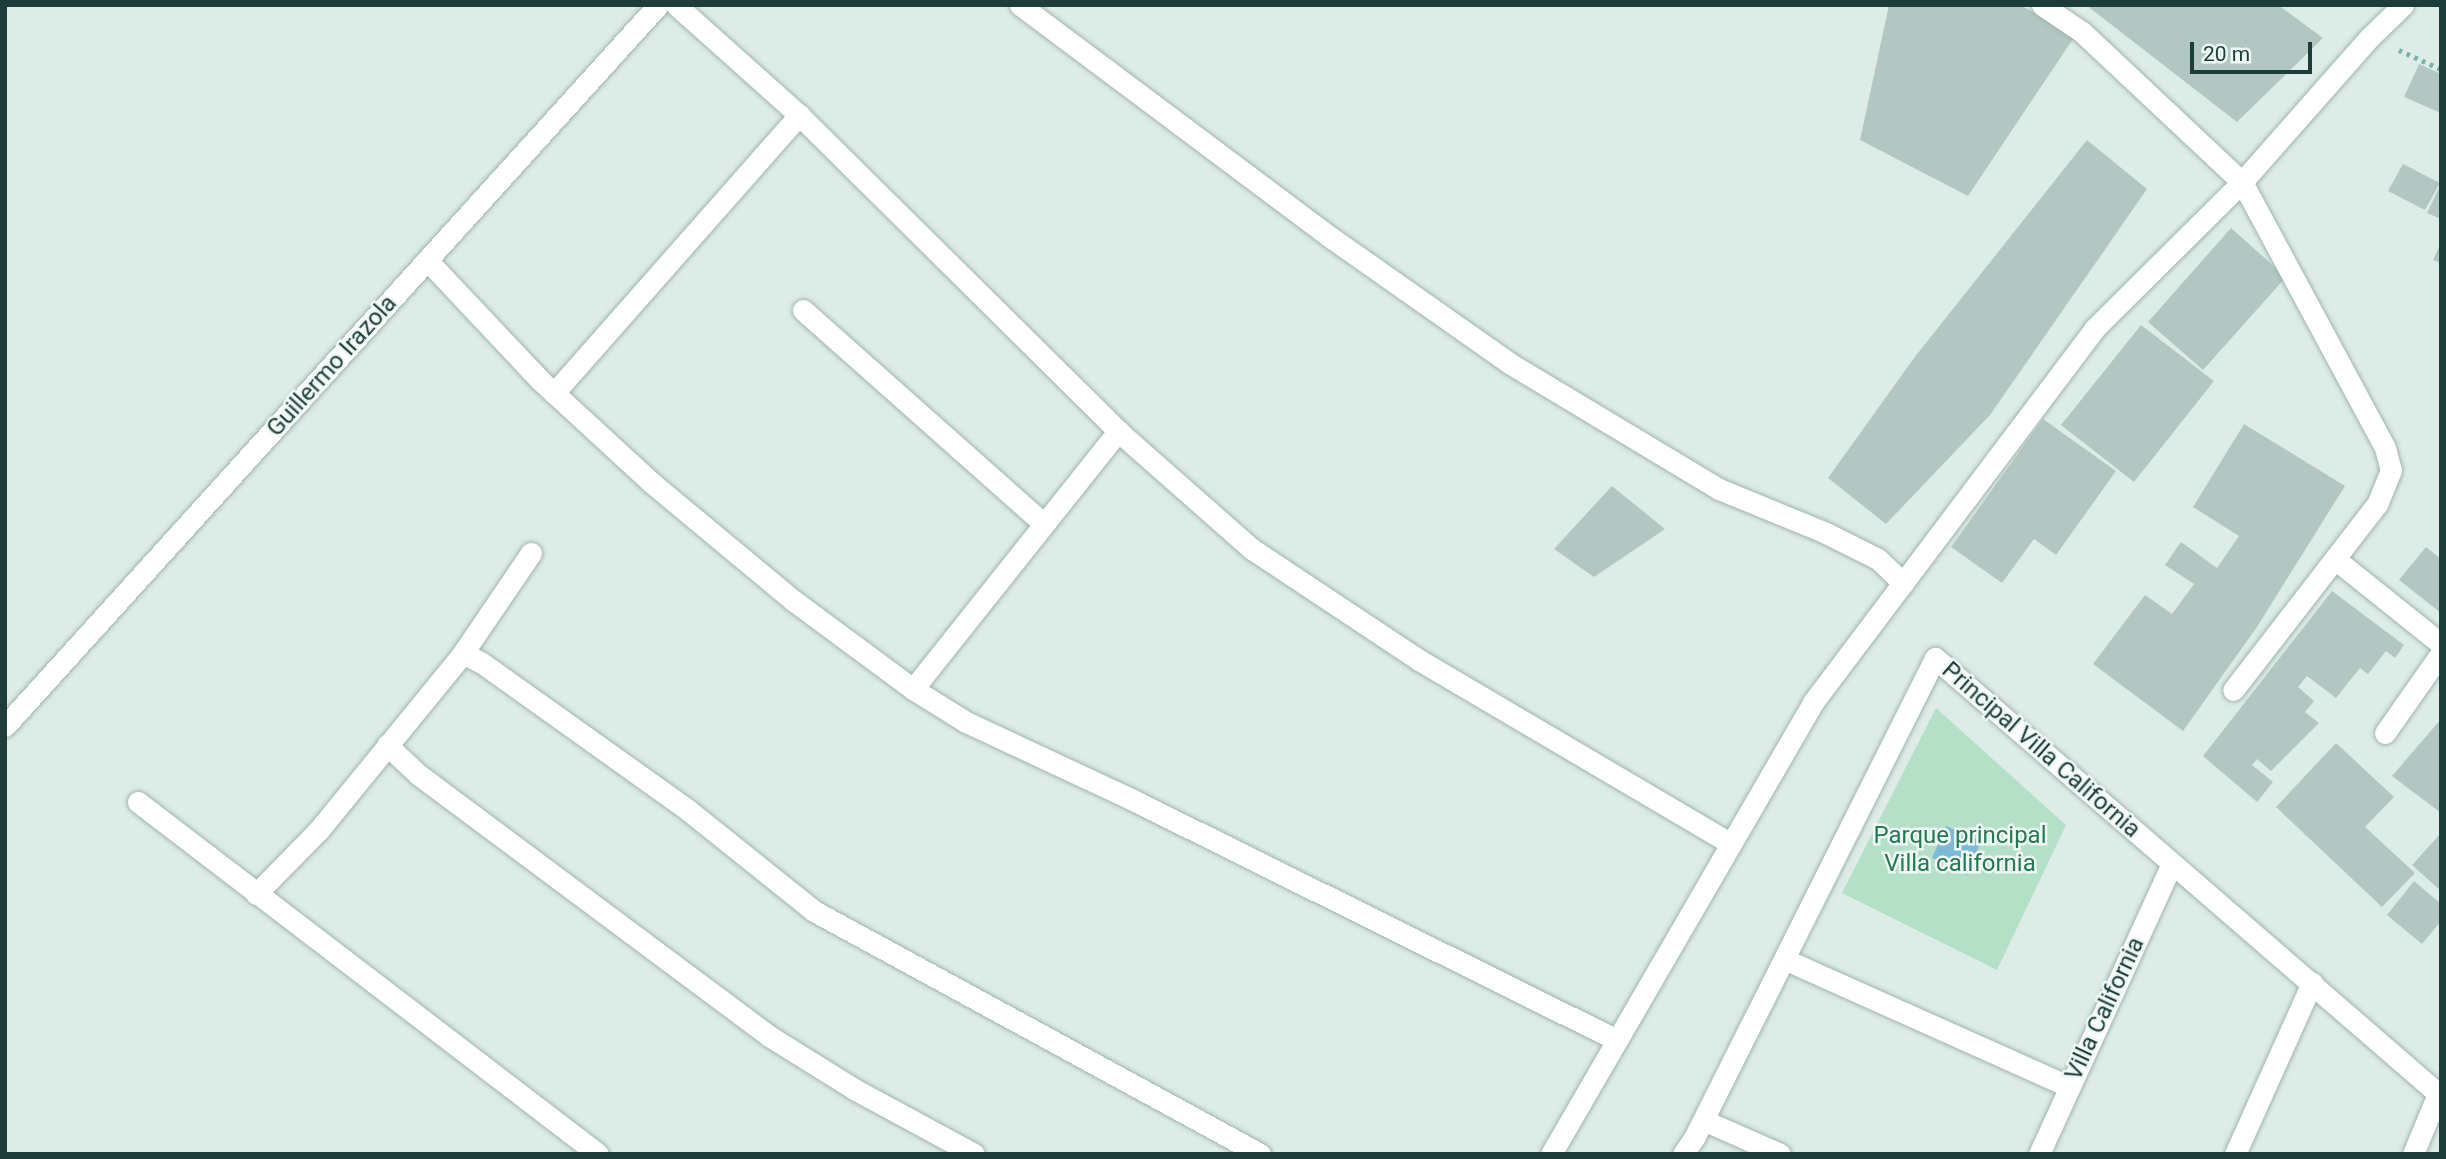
<!DOCTYPE html>
<html>
<head>
<meta charset="utf-8">
<style>
	body { margin:0 }
	#map { position:relative; width:2446px; height:1159px; overflow:hidden; background:#deece8; font-family:Roboto,sans-serif }
	div>[style] { position:absolute }
	[style*='--x'] { left:calc(var(--x)*1px); top:calc(var(--y)*1px); width:calc(var(--w)*1px); rotate:calc(var(--a)*1deg) }
	.green>* { inset:0; background:#b4e0c8 }
	.water>* { inset:0; background:#7ebad8 }
	.building>* { inset:0; background:#b3c7c2 }
	.path>* { height:4.5px; margin-top:-2.25px; transform-origin:0; background:repeating-linear-gradient(90deg,#7ab3ac 0 3.5px,transparent 0 8.5px) }
	.roads { filter:drop-shadow(0 0 2px #a0b4b0) drop-shadow(0 0 2px #a0b4b0) }
	.lane>* { height:21px; margin:-10.5px; padding:0 10.5px; transform-origin:10.5px; border-radius:10.5px; background:#fff }
	.street>* { height:21px; margin:-10.5px; padding:0 10.5px; transform-origin:10.5px; border-radius:10.5px; background:#fff }
	span { translate:-50% -50%; white-space:nowrap; text-align:center; line-height:1.15; -webkit-text-stroke:5px #eff8f5; paint-order:stroke }
	.street-label { font-size:24px; color:#1d3d3a }
	.park-label { font-size:24px; color:#237953 }
	.frame { position:absolute; inset:0; border:7px solid #1d3d3a; pointer-events:none }
	.scale { position:absolute; left:2190px; top:42px; width:122px; height:32px; box-sizing:border-box; border:4px solid #1d3d3a; border-top:0; padding-left:9px; font-size:21px; line-height:24px; white-space:nowrap; color:#1d3d3a; -webkit-text-stroke:5px #eff8f5; paint-order:stroke }
</style>
</head>
<body>
<div id="map">
	<div class="green">
		<div style="clip-path:polygon(1936px 708px,2066px 825px,1997px 970px,1842px 893px)"></div>
	</div>
	<div class="water">
		<div style="clip-path:polygon(1946px 826px,1981px 841px,1968px 875px,1932px 858px)"></div>
	</div>
	<div class="building">
		<div style="clip-path:polygon(1889px 5px,2019px 5px,2077px 33px,1968px 196px,1860px 140px)"></div>
		<div style="clip-path:polygon(2086px 5px,2278px 5px,2323px 38px,2237px 122px)"></div>
		<div style="clip-path:polygon(2419px 64px,2441px 74px,2441px 113px,2404px 97px)"></div>
		<div style="clip-path:polygon(2087px 140px,2147px 189px,1990px 415px,1886px 524px,1828px 478px,1914px 358px)"></div>
		<div style="clip-path:polygon(2403px 164px,2440px 183px,2425px 210px,2388px 191px)"></div>
		<div style="clip-path:polygon(2441px 184px,2441px 219px,2427px 213px)"></div>
		<div style="clip-path:polygon(2231px 228px,2286px 277px,2203px 370px,2148px 322px)"></div>
		<div style="clip-path:polygon(2441px 243px,2441px 263px,2433px 260px)"></div>
		<div style="clip-path:polygon(2141px 325px,2214px 381px,2134px 482px,2061px 425px)"></div>
		<div style="clip-path:polygon(2043px 419px,2116px 471px,2056px 555px,2034px 539px,2002px 583px,1951px 547px)"></div>
		<div style="clip-path:polygon(2244px 424px,2345px 486px,2257px 627px,2183px 731px,2093px 664px,2145px 595px,2172px 614px,2194px 584px,2165px 565px,2181px 542px,2217px 568px,2239px 536px,2193px 507px)"></div>
		<div style="clip-path:polygon(1612px 486px,1665px 529px,1594px 577px,1554px 549px)"></div>
		<div style="clip-path:polygon(2426px 547px,2441px 559px,2441px 613px,2399px 580px)"></div>
		<div style="clip-path:polygon(2332px 591px,2404px 645px,2395px 658px,2386px 651px,2368px 674px,2360px 668px,2336px 698px,2307px 676px,2298px 687px,2314px 701px,2305px 712px,2319px 723px,2271px 771px,2257px 759px,2252px 765px,2273px 782px,2257px 802px,2203px 756px)"></div>
		<div style="clip-path:polygon(2441px 719px,2441px 813px,2392px 776px)"></div>
		<div style="clip-path:polygon(2336px 743px,2394px 797px,2365px 827px,2415px 873px,2382px 907px,2276px 807px)"></div>
		<div style="clip-path:polygon(2441px 833px,2441px 891px,2412px 865px)"></div>
		<div style="clip-path:polygon(2414px 881px,2441px 904px,2441px 921px,2422px 944px,2387px 915px)"></div>
	</div>
	<div class="path">
		<div style="--x:2399;--y:50;--w:46;--a:24.3"></div>
	</div>
	<div class="roads">
		<div class="lane">
			<div style="--x:1020;--y:5;--w:387;--a:36.8"></div>
			<div style="--x:1330;--y:237;--w:219;--a:35.1"></div>
			<div style="--x:1509;--y:363;--w:245;--a:31"></div>
			<div style="--x:1719;--y:489;--w:113;--a:22.3"></div>
			<div style="--x:1824;--y:532;--w:60;--a:26.6"></div>
			<div style="--x:1878;--y:559;--w:35;--a:44"></div>
			<div style="--x:803;--y:310;--w:322;--a:41.6"></div>
			<div style="--x:463;--y:653;--w:121;--a:-55.8"></div>
			<div style="--x:138;--y:802;--w:579;--a:37.42"></div>
			<div style="--x:1784;--y:959;--w:313;--a:24.1"></div>
			<div style="--x:2235;--y:1154;--w:188;--a:-65.8"></div>
		</div>
		<div class="street">
			<div style="--x:676;--y:5;--w:165;--a:41.8"></div>
			<div style="--x:799;--y:115;--w:449;--a:44.7"></div>
			<div style="--x:1118;--y:431;--w:179;--a:41.4"></div>
			<div style="--x:1252;--y:549;--w:201;--a:33.6"></div>
			<div style="--x:1419;--y:660;--w:362;--a:30.5"></div>
			<div style="--x:2042;--y:5;--w:48;--a:34"></div>
			<div style="--x:2082;--y:32;--w:219;--a:43.2"></div>
			<div style="--x:2242;--y:182;--w:302;--a:61.7"></div>
			<div style="--x:2385;--y:448;--w:23;--a:75"></div>
			<div style="--x:2391;--y:470;--w:37;--a:112"></div>
			<div style="--x:2377;--y:504;--w:235;--a:127.7"></div>
			<div style="--x:427;--y:260;--w:166;--a:46.7"></div>
			<div style="--x:541;--y:381;--w:152;--a:42.6"></div>
			<div style="--x:653;--y:484;--w:183;--a:39.7"></div>
			<div style="--x:794;--y:601;--w:148;--a:36.5"></div>
			<div style="--x:913;--y:689;--w:62;--a:31.9"></div>
			<div style="--x:966;--y:722;--w:184;--a:25"></div>
			<div style="--x:1133;--y:800;--w:540;--a:26.38"></div>
			<div style="--x:554;--y:393;--w:371;--a:-48.6"></div>
			<div style="--x:2335;--y:559;--w:136;--a:38.7"></div>
			<div style="--x:913;--y:689;--w:330;--a:-51.5"></div>
			<div style="--x:5;--y:726;--w:973;--a:-47.83"></div>
			<div style="--x:2385;--y:733;--w:98;--a:-55"></div>
			<div style="--x:387;--y:745;--w:44;--a:43.2"></div>
			<div style="--x:419;--y:775;--w:437;--a:36.7"></div>
			<div style="--x:769;--y:1036;--w:100;--a:31.9"></div>
			<div style="--x:854;--y:1089;--w:136;--a:28.4"></div>
			<div style="--x:256;--y:894;--w:88;--a:-45.5"></div>
			<div style="--x:318;--y:831;--w:230;--a:-50.8"></div>
			<div style="--x:463;--y:653;--w:21;--a:28"></div>
			<div style="--x:482;--y:663;--w:253;--a:35.5"></div>
			<div style="--x:688;--y:810;--w:161;--a:38.7"></div>
			<div style="--x:814;--y:911;--w:508;--a:28.58"></div>
			<div style="--x:1703;--y:1120;--w:84;--a:23.8"></div>
			<div style="--x:1551;--y:1154;--w:524;--a:-59.86"></div>
			<div style="--x:1814;--y:701;--w:466;--a:-53"></div>
			<div style="--x:2094;--y:329;--w:209;--a:-44.8"></div>
			<div style="--x:2242;--y:182;--w:193;--a:-48.6"></div>
			<div style="--x:2370;--y:37;--w:46;--a:-44.1"></div>
			<div style="--x:1683;--y:1154;--w:22;--a:-56"></div>
			<div style="--x:1695;--y:1136;--w:535;--a:-63.34"></div>
			<div style="--x:1935;--y:658;--w:669;--a:40.88"></div>
			<div style="--x:2039;--y:1154;--w:319;--a:-65.4"></div>
			<div style="--x:2413;--y:1154;--w:65;--a:-67.4"></div>
		</div>
	</div>
	<div class="street-label">
		<span style="left:332px;top:366px;rotate:-48deg">Guillermo Irazola</span>
		<span style="left:2041px;top:750px;rotate:41deg">Principal Villa California</span>
		<span style="left:2105px;top:1009px;rotate:-65deg">Villa California</span>
	</div>
	<div class="park-label">
		<span style="left:1960px;top:850px">Parque principal<br>Villa california</span>
	</div>
	<div class="frame"></div>
	<div class="scale">20 m</div>
</div>
</body>
</html>
